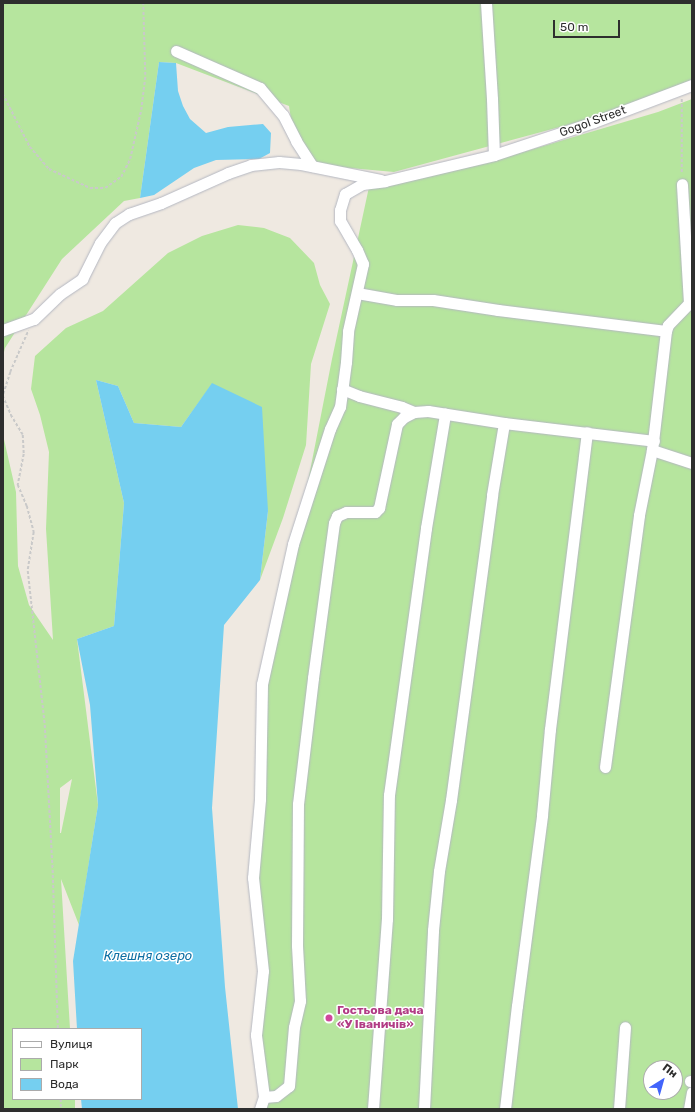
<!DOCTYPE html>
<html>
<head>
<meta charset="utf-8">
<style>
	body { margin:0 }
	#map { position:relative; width:695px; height:1112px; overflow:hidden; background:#efe9e1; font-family:Rubik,sans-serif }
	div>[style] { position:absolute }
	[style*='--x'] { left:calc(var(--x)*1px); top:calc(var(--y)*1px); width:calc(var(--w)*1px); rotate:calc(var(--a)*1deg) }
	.green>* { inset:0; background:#b6e59e }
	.water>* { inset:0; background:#75cff0 }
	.path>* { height:1.5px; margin-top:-0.75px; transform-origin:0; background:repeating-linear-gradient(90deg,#c9c9c9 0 3px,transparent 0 5px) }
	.roads { filter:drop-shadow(0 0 1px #b4b7c1) drop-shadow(0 0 1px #b4b7c1) }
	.minor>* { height:11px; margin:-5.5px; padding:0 5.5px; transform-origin:5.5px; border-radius:5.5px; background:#fff }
	.dots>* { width:11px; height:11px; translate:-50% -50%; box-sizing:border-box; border:2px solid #fff; border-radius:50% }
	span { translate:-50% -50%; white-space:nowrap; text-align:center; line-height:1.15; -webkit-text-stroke:3px #fff; paint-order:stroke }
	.street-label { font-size:12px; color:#2e2e2e }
	.hotel-label { font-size:12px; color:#b23c85; font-weight:700 }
	.left { translate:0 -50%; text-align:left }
	.water-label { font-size:13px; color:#0d6fa3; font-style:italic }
	.frame { position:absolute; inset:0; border:4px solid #2e2e2e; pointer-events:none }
	.legend { position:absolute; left:12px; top:1028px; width:130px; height:72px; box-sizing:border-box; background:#fff; border:1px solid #ababab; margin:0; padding:5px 7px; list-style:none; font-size:12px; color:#2e2e2e }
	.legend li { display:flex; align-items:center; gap:8px; height:20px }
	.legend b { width:20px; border:1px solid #ababab }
	.north { position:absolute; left:643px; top:1060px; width:40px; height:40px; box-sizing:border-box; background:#fff; border:1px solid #ababab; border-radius:50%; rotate:37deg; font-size:11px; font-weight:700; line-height:16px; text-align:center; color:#2e2e2e }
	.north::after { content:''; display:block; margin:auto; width:14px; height:18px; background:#4264fb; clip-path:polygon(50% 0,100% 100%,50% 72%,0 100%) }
	.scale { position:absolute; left:553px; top:20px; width:67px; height:18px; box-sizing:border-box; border:2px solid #2e2e2e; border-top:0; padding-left:5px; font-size:12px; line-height:14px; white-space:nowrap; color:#2e2e2e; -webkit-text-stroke:3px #fff; paint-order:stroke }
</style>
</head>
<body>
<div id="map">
	<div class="green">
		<div style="clip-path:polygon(3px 3px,692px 3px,692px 83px,608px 114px,394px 172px,317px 165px,292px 126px,289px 106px,176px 63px,159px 62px,140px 198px,124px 201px,62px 259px,5px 348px,3px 356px)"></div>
		<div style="clip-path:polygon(evenodd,692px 99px,692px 1109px,263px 1109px,256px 746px,332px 359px,369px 187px,523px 152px,658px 112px,692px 99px,651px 1068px,675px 1068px,675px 1092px,651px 1092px,651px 1068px)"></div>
		<div style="clip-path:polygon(evenodd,238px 225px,264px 228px,290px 238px,314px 263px,320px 285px,330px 304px,311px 364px,306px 445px,283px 518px,260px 580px,268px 511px,212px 384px,181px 427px,134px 423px,118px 386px,96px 380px,124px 503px,114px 626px,77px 639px,98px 805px,79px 925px,61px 879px,70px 1029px,13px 1029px,13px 1099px,75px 1099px,75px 1109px,3px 1109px,3px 435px,16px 492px,18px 566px,29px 605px,53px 640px,46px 529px,49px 452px,40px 415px,31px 389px,35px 356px,66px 328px,103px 311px,168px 253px,202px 236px,238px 225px,72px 779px,61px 833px,60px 833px,60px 788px,72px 779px)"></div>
	</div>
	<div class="water">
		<div style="clip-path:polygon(159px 62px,176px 63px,178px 91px,183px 106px,190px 119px,206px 133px,228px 127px,263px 124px,271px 133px,270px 153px,259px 159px,216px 160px,194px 168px,154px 195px,140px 198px)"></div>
		<div style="clip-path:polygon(96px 380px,118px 386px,134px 423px,181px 427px,212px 383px,262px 407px,268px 511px,260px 580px,224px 625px,212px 808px,225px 987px,238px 1109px,82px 1109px,81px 1099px,141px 1099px,141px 1029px,77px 1029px,73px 961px,98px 805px,90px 705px,77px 639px,114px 626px,124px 503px)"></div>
	</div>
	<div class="path">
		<div style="--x:3;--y:94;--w:59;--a:63"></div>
		<div style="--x:30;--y:147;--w:29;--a:49"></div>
		<div style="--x:49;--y:169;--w:45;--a:24.9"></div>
		<div style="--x:90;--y:188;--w:15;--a:0"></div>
		<div style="--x:105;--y:188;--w:19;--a:-35"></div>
		<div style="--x:121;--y:177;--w:20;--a:-63"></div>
		<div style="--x:130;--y:159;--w:50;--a:-77.3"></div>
		<div style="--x:141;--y:110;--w:35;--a:-83"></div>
		<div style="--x:145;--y:75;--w:72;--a:-91.6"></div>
		<div style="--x:682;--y:99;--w:75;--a:90"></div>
		<div style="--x:3;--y:394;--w:23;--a:-72"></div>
		<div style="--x:10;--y:372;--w:45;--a:-66.3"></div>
		<div style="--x:3;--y:396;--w:21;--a:67"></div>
		<div style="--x:11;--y:415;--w:23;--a:59"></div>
		<div style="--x:23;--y:435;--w:19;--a:87"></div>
		<div style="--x:24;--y:454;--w:32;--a:101"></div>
		<div style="--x:18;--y:485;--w:23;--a:67"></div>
		<div style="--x:27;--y:506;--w:27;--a:75"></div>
		<div style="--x:34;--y:532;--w:39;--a:99"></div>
		<div style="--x:28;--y:571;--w:155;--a:83.7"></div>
		<div style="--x:45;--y:725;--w:150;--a:86.9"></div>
		<div style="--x:53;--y:875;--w:154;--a:88.1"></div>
		<div style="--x:61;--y:1099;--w:10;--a:90"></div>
	</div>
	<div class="roads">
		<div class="minor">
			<div style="--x:486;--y:3;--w:96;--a:86.4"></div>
			<div style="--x:492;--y:99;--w:56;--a:88"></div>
			<div style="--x:176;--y:51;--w:92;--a:23.8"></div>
			<div style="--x:260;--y:88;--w:35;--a:50"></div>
			<div style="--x:283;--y:115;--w:29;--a:63"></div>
			<div style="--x:296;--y:141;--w:30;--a:57"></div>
			<div style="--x:357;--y:293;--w:41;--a:9.9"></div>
			<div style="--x:397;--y:300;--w:36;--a:0"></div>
			<div style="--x:433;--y:300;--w:66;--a:8.7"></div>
			<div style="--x:498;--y:310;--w:169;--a:7.1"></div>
			<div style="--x:3;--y:330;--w:33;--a:-20"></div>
			<div style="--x:34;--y:319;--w:36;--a:-44"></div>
			<div style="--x:60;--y:294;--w:27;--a:-34"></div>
			<div style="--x:82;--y:279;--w:40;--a:-63.4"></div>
			<div style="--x:100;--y:243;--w:25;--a:-53"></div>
			<div style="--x:115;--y:223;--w:17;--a:-33"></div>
			<div style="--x:129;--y:214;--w:34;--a:-19"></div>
			<div style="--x:161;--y:203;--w:73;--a:-24.1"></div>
			<div style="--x:228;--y:173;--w:24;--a:-19"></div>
			<div style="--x:251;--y:165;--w:28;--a:-6"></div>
			<div style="--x:279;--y:162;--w:22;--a:5"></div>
			<div style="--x:301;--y:164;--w:81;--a:11.4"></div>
			<div style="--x:342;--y:389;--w:18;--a:22"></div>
			<div style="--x:359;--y:396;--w:44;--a:14.3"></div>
			<div style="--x:402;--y:407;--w:13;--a:23"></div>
			<div style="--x:652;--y:450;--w:42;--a:18"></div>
			<div style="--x:605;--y:767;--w:254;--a:-82.3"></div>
			<div style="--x:639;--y:515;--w:66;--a:-78.7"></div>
			<div style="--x:652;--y:450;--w:120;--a:-83.3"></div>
			<div style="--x:666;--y:331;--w:6;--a:-72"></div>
			<div style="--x:668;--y:325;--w:30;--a:-46"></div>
			<div style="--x:689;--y:303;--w:119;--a:-93.4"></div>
			<div style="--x:690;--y:1081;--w:2;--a:0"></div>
			<div style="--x:264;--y:1097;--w:12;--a:-5"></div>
			<div style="--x:276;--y:1096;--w:16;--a:-38"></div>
			<div style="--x:289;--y:1086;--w:59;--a:-85.2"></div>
			<div style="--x:294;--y:1027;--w:27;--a:-77"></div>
			<div style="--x:300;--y:1001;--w:56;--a:-93.1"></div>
			<div style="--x:297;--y:945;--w:141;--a:-89.6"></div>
			<div style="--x:298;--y:804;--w:127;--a:-83.2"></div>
			<div style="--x:313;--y:678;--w:156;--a:-82.3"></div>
			<div style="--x:334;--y:523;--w:8;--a:-67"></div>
			<div style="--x:337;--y:516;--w:10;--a:-24"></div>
			<div style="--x:346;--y:512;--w:29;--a:0"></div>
			<div style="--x:375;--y:512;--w:6;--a:-45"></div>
			<div style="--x:379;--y:508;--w:86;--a:-77.9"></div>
			<div style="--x:397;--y:424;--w:10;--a:-45"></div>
			<div style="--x:404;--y:417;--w:11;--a:-27"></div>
			<div style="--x:414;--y:412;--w:14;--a:-4"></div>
			<div style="--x:428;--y:411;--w:77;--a:9"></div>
			<div style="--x:504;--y:423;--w:151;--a:6.8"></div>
			<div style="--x:260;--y:1109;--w:13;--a:-72"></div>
			<div style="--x:264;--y:1097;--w:63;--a:-97.4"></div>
			<div style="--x:256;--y:1035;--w:64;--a:-83.8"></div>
			<div style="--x:263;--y:971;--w:94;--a:-96.1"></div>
			<div style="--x:253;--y:878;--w:79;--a:-84.9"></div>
			<div style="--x:260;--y:799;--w:115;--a:-89"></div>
			<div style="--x:262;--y:684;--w:143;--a:-77.5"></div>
			<div style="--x:293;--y:544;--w:121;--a:-72.2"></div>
			<div style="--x:330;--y:429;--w:24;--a:-66"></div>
			<div style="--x:340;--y:407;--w:45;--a:-82.4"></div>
			<div style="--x:346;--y:362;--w:31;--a:-86"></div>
			<div style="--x:348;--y:331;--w:69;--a:-77.4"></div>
			<div style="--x:363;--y:264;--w:15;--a:-113"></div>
			<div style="--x:357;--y:250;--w:34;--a:-120"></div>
			<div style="--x:340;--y:221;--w:11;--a:-90"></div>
			<div style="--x:340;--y:210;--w:17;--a:-73"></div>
			<div style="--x:345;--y:194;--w:20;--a:-30"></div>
			<div style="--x:362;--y:184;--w:23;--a:-7"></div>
			<div style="--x:385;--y:181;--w:112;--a:-13.4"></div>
			<div style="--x:494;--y:155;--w:105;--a:-18.3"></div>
			<div style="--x:594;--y:122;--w:105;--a:-20.7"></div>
			<div style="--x:373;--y:1109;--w:191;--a:-85.8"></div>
			<div style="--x:387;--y:919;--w:124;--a:-89.1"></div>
			<div style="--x:389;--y:795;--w:270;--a:-82.1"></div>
			<div style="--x:426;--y:528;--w:116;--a:-80.5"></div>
			<div style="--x:424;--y:1109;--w:179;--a:-87.1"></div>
			<div style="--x:433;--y:930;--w:59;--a:-84.2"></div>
			<div style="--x:439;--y:871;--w:72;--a:-80.4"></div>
			<div style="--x:451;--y:800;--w:308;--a:-82.3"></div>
			<div style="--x:492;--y:495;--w:73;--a:-80.5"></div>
			<div style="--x:505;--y:1109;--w:104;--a:-83.4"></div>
			<div style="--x:517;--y:1006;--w:193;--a:-82.5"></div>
			<div style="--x:542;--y:815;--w:86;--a:-84.7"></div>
			<div style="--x:550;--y:729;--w:299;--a:-82.9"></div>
			<div style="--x:619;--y:1109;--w:82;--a:-85.8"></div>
			<div style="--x:689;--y:1109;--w:17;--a:-80"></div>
		</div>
	</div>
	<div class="dots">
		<div style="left:329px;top:1018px;background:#d1479c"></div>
	</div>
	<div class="street-label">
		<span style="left:593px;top:122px;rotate:-20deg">Gogol Street</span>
	</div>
	<div class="hotel-label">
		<span class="left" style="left:337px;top:1018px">Гостьова дача<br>«У Іваничів»</span>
	</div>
	<div class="water-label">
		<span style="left:148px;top:956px">Клешня озеро</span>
	</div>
	<div class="frame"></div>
	<ul class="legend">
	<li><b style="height:5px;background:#fff"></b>Вулиця</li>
	<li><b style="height:11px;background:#b6e59e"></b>Парк</li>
	<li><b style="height:11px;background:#75cff0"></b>Вода</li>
	</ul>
	<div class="north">Пн</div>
	<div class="scale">50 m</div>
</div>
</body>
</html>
